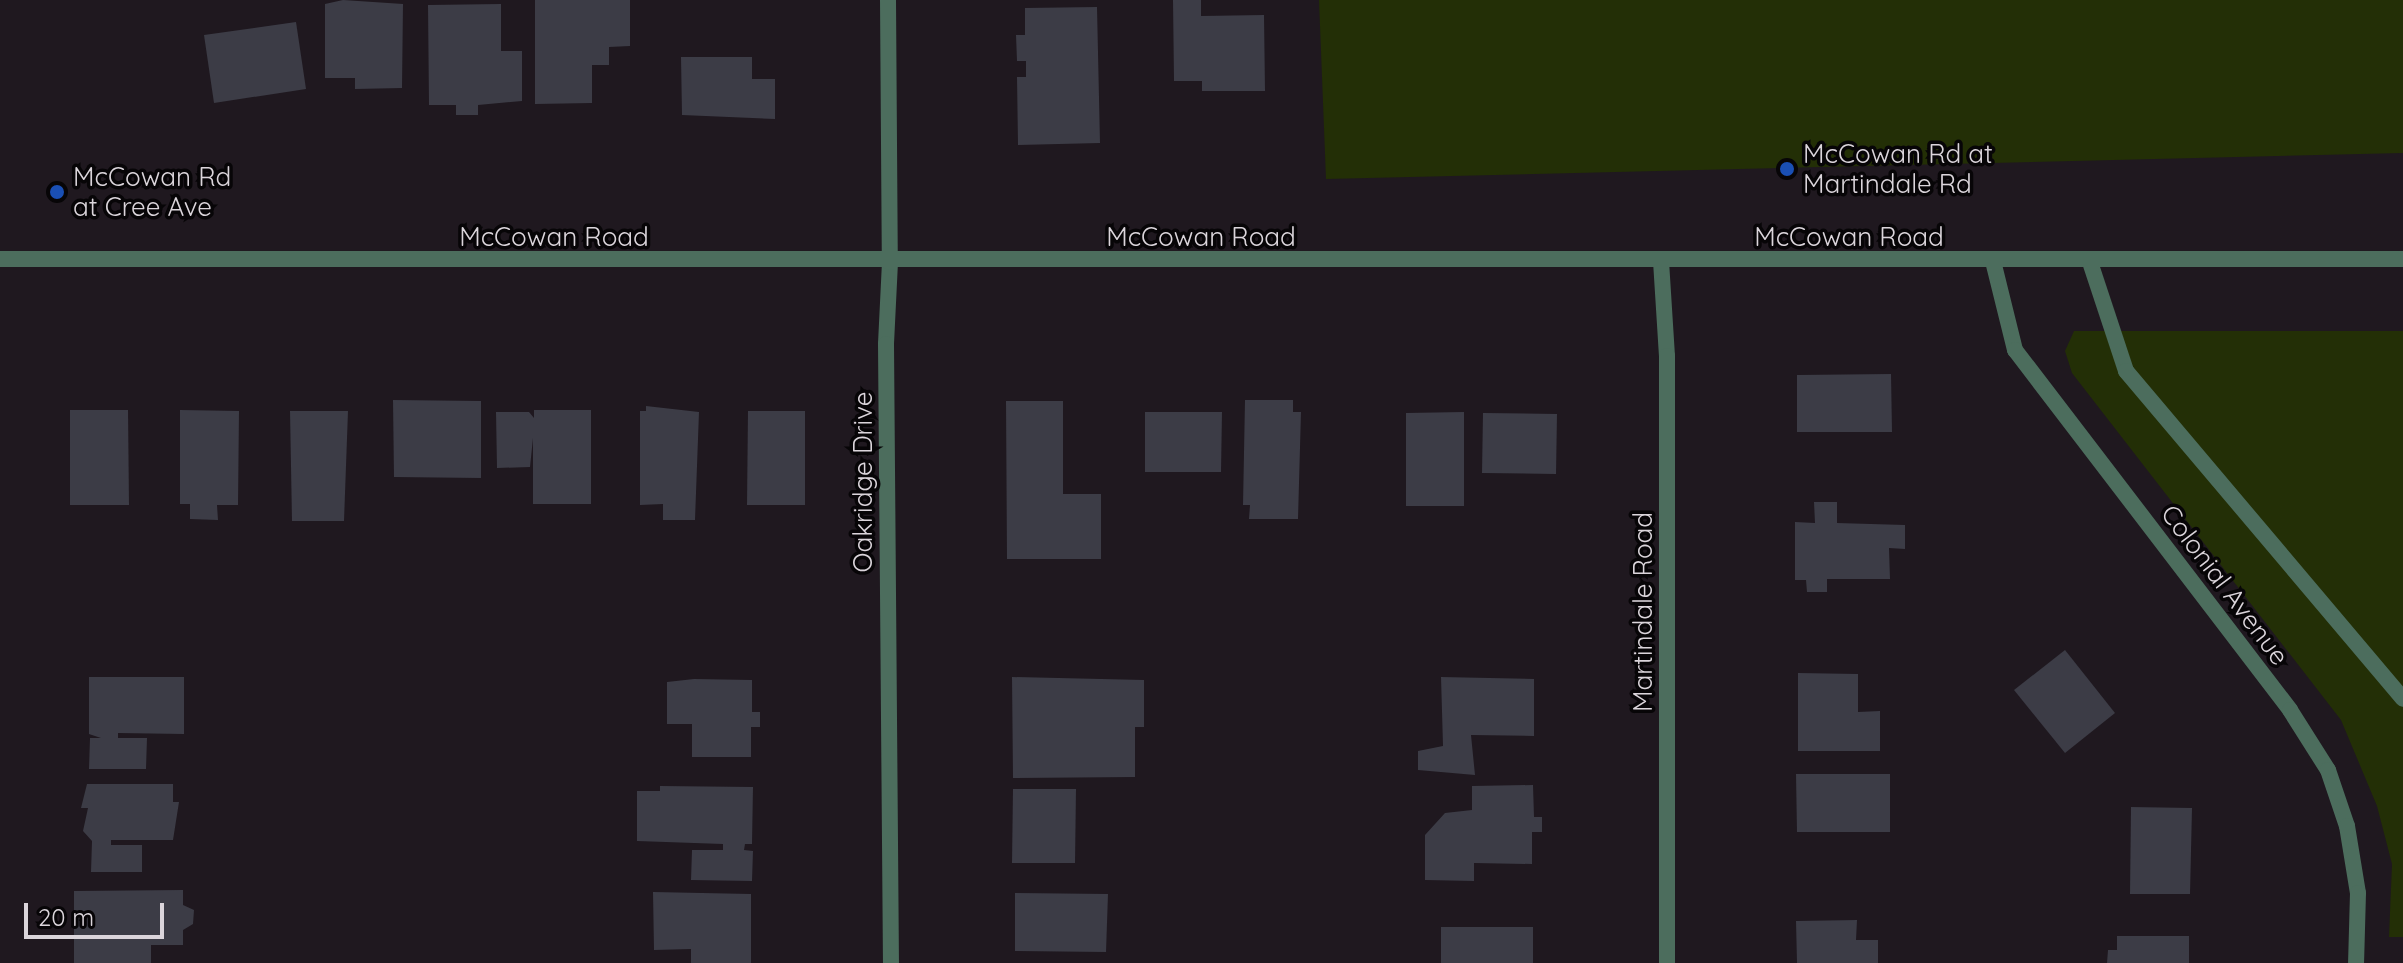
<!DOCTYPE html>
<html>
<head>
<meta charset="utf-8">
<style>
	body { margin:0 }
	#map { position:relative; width:2403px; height:963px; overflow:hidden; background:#1f181f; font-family:Quicksand,sans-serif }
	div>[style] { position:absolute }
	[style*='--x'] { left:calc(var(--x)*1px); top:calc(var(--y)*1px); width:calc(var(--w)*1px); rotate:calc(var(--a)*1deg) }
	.green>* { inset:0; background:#232f06 }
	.building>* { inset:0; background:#3c3c46 }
	.service>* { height:16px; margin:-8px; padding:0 8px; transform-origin:8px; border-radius:8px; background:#4c6d5d }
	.minor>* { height:16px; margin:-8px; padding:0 8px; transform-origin:8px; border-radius:8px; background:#4c6d5d }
	.tertiary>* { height:16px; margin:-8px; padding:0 8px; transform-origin:8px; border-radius:8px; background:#4c6d5d }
	.dots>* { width:22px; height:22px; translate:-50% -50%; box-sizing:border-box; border:4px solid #070507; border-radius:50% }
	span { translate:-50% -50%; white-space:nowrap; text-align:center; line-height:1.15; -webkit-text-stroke:7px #070507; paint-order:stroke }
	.poi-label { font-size:26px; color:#dbd5db }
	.left { translate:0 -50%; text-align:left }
	.street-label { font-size:26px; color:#dbd5db }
	.scale { position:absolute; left:24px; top:903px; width:140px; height:36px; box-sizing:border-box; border:4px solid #dbd5db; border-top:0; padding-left:10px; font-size:24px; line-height:28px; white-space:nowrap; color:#dbd5db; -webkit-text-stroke:6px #070507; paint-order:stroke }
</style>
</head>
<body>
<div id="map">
	<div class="green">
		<div style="clip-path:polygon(1319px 0,2403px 0,2403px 153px,1326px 179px)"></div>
		<div style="clip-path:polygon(2074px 331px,2403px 331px,2403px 937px,2389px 937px,2392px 864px,2377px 806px,2341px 720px,2072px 373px,2065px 351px)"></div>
	</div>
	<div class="building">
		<div style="clip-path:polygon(343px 0,403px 4px,402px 88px,355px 89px,355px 78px,325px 78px,325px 4px)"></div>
		<div style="clip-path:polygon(535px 0,630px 0,630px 46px,609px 47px,609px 65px,592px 65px,592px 103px,535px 104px)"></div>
		<div style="clip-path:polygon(1173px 0,1201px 0,1201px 16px,1264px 15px,1265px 91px,1202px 91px,1202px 81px,1174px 81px)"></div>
		<div style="clip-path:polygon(501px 4px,501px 51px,522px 51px,522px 101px,478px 105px,478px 115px,456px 115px,456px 105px,429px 105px,428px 5px)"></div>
		<div style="clip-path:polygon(1097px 7px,1100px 143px,1018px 145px,1017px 77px,1026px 77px,1026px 61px,1017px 61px,1016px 35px,1025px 35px,1025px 8px)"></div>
		<div style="clip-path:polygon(296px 22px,306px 89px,214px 103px,204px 35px)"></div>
		<div style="clip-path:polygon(681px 57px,752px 57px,752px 79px,775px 79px,775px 119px,682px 115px)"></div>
		<div style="clip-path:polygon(1891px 374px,1892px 432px,1797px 432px,1797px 375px)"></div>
		<div style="clip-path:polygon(393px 400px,481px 401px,481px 478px,394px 477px)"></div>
		<div style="clip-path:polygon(1245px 400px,1293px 400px,1293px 412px,1301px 412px,1298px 519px,1249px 519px,1250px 505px,1243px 505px)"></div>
		<div style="clip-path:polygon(1006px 401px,1063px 401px,1063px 494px,1101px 494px,1101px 559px,1007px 559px)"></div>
		<div style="clip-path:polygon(646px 406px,699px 412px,695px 520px,663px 520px,663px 504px,640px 505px,640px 411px,646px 411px)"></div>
		<div style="clip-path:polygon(70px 410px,128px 410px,129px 505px,70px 505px)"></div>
		<div style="clip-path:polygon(180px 410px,239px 411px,238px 505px,217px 505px,218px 520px,190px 519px,190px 504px,180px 504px)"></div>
		<div style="clip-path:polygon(534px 410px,591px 410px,591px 504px,533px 504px,533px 438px,530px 467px,497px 468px,496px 412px,529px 412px,534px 418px)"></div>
		<div style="clip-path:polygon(290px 411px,348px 411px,344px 521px,292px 521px)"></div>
		<div style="clip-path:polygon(748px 411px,805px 411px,805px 505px,747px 505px)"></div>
		<div style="clip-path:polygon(1145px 412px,1222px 412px,1221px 472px,1145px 472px)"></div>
		<div style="clip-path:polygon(1464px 412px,1464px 506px,1406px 506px,1406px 413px)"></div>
		<div style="clip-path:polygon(1483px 413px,1557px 414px,1556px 474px,1482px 473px)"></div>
		<div style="clip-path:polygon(1814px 502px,1837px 502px,1837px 523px,1905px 525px,1905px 549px,1889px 548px,1890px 579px,1827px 579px,1827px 592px,1807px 592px,1806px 580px,1795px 580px,1795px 522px,1815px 523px)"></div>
		<div style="clip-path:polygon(2065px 650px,2115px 713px,2065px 753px,2014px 690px)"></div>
		<div style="clip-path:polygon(1798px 673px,1858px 674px,1858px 712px,1880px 711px,1880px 751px,1798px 751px)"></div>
		<div style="clip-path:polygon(89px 677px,184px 677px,184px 734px,118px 733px,118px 738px,147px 738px,146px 769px,89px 769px,90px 738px,101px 738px,89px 734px)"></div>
		<div style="clip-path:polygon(1012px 677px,1144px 680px,1144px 727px,1135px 727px,1135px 777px,1013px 778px)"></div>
		<div style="clip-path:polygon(1441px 677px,1534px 679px,1534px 736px,1471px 735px,1475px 775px,1418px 770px,1418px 751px,1443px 746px)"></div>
		<div style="clip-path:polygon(694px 679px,752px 680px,752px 712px,760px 712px,760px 727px,751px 727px,751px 757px,692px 757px,692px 724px,667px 724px,667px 682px)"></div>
		<div style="clip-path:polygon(1796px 774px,1890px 774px,1890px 832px,1797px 832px)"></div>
		<div style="clip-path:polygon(87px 784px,173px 784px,173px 802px,179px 802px,173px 840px,111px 840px,111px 845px,142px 845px,142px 872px,91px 872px,92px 841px,83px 831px,88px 808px,81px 808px)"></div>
		<div style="clip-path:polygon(1533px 785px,1534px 817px,1542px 817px,1542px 832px,1532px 832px,1532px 864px,1474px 863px,1474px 881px,1425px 880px,1425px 835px,1445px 813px,1472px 810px,1472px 786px)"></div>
		<div style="clip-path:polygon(660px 786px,753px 787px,752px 844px,745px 844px,744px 850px,753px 851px,752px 881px,691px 880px,692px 850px,723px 850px,723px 844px,637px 841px,637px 791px,660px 791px)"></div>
		<div style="clip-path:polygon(1013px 789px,1076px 789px,1075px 863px,1012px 863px)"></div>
		<div style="clip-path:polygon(2131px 807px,2192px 808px,2190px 894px,2130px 894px)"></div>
		<div style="clip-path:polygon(183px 890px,183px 905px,194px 910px,193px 924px,183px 930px,183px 945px,151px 945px,151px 963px,74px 963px,74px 891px)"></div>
		<div style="clip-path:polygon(653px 892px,751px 894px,751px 963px,691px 963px,691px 949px,654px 950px)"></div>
		<div style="clip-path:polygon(1015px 893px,1108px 894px,1106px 952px,1015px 951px)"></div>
		<div style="clip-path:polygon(1857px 920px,1856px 940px,1878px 940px,1878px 963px,1797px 963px,1796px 921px)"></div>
		<div style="clip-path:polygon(1441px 927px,1533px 927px,1533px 963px,1441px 963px)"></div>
		<div style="clip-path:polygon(2117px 936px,2189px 936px,2189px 963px,2107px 963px,2108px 950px,2117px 950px)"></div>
	</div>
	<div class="service">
		<div style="--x:2089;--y:259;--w:118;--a:71.7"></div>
		<div style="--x:2126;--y:371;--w:429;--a:49.8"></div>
	</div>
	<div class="minor">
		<div style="--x:1661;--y:261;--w:95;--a:86.4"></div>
		<div style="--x:1667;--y:356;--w:607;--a:90"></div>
		<div style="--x:1993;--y:261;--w:92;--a:76.1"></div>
		<div style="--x:2015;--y:350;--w:453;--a:52.6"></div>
		<div style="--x:2290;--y:710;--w:71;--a:57.7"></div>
		<div style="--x:2328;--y:770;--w:59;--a:71.3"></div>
		<div style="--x:2347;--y:826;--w:68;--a:80.7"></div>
		<div style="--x:2358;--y:893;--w:70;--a:91.6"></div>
		<div style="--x:890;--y:262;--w:82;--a:92.8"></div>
		<div style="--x:886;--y:344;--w:619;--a:89.54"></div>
	</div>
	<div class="tertiary">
		<div style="--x:888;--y:0;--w:262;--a:89.6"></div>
		<div style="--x:0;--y:259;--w:2403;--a:0"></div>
	</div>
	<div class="dots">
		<div style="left:1787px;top:169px;background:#1a4fb4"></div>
		<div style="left:57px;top:192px;background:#1a4fb4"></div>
	</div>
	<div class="poi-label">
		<span class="left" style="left:1803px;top:169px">McCowan Rd at<br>Martindale Rd</span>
		<span class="left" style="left:73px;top:192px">McCowan Rd<br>at Cree Ave</span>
	</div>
	<div class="street-label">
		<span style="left:554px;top:237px">McCowan Road</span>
		<span style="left:1201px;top:237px">McCowan Road</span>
		<span style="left:1849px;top:237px">McCowan Road</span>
		<span style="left:863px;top:482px;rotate:-90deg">Oakridge Drive</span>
		<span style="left:2225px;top:585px;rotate:53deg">Colonial Avenue</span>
		<span style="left:1643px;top:612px;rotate:-90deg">Martindale Road</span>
	</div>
	<div class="scale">20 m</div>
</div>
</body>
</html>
